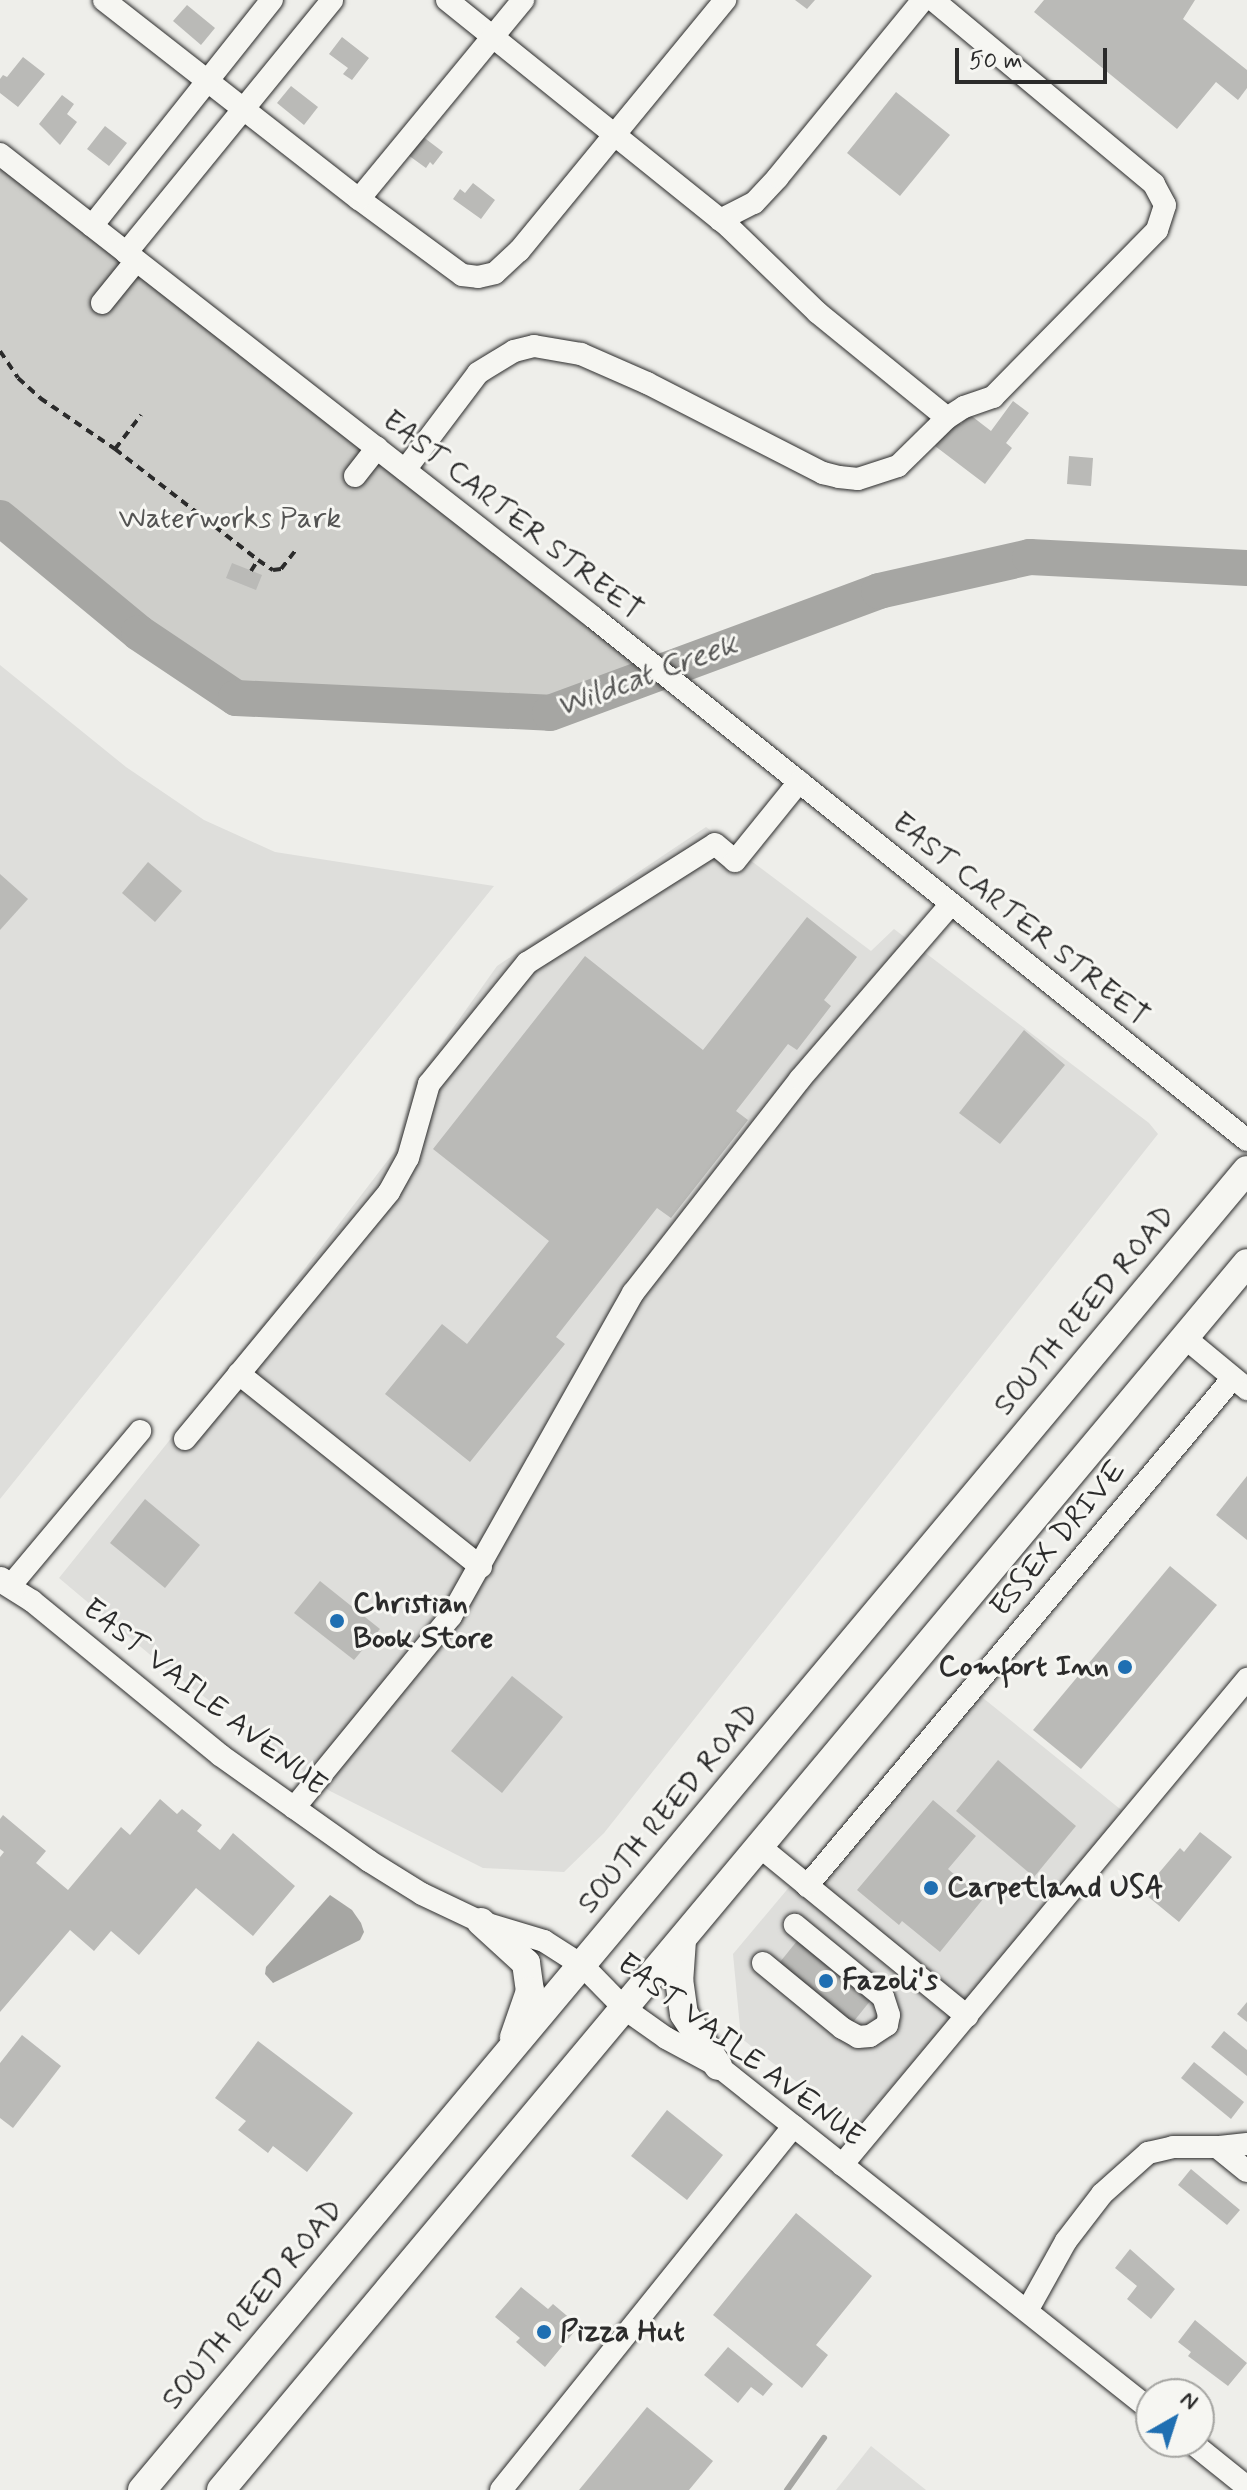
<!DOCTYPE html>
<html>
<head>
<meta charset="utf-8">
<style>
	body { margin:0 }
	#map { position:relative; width:1247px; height:2490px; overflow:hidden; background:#eeeeea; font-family:Mynerve,sans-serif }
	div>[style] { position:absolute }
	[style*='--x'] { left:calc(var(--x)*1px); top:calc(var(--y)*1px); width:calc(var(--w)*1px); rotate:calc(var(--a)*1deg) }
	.built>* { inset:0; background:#dededb }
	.green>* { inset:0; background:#cececa }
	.water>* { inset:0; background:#a6a6a3 }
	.stream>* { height:6px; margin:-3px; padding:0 3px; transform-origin:3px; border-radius:3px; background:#a6a6a3 }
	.river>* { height:36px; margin:-18px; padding:0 18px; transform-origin:18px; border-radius:18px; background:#a6a6a3 }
	.building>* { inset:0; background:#babab7 }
	.path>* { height:4px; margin-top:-2px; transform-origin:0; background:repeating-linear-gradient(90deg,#2b2b2b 0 8px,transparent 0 14px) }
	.roads { filter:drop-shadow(0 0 2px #2b2b2b) drop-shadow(0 0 2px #2b2b2b) }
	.minor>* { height:22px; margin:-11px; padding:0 11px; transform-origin:11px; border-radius:11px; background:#f6f6f2 }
	.major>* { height:28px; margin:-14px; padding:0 14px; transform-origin:14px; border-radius:14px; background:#f6f6f2 }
	.dots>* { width:22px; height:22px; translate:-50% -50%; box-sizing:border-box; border:4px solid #f6f6f2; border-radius:50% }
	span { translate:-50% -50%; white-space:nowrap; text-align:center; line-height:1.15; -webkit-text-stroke:6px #f6f6f2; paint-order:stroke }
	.street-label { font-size:30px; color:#2b2b2b }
	.park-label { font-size:30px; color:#545453 }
	.poi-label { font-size:30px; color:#2b2b2b; font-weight:700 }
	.left { translate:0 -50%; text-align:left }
	.right { translate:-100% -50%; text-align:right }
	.water-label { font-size:32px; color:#565655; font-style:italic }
	.north { position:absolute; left:1135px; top:2378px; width:80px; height:80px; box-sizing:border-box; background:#f6f6f2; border:2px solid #a5a5a2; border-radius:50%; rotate:39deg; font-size:22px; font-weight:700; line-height:32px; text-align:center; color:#2b2b2b }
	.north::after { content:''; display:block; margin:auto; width:28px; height:36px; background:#1f6fb2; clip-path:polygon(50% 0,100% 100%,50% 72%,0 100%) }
	.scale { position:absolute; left:955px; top:48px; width:152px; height:36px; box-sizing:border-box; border:4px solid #2b2b2b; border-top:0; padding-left:10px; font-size:24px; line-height:28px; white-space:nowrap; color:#2b2b2b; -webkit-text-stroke:6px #f6f6f2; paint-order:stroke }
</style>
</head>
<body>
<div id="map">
	<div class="built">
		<div style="clip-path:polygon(0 665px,126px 767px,204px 820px,275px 852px,494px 886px,0 1499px)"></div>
		<div style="clip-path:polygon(706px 827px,871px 951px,894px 929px,1149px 1123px,1158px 1134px,604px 1833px,564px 1872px,483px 1868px,330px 1791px,167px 1669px,59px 1578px,254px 1335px,395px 1151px,414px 1083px,497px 966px)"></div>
		<div style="clip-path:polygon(962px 1681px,1125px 1813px,858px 2126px,845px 2120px,741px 2038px,733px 1954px)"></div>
		<div style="clip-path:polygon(871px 2446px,926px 2490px,836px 2490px)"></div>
	</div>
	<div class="green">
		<div style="clip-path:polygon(0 154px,662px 672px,550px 713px,236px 698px,139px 633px,0 518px)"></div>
	</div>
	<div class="water">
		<div style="clip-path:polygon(330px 1895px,352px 1910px,361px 1923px,364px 1932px,360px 1940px,273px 1983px,265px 1974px,266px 1967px)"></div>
	</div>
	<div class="stream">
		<div style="--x:787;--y:2490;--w:64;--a:-54.6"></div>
	</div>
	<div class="river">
		<div style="--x:0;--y:518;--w:180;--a:39.6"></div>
		<div style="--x:139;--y:633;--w:117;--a:33.8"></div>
		<div style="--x:236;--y:698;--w:314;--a:2.7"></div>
		<div style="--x:550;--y:713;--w:351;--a:-20.3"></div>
		<div style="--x:879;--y:591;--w:155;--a:-12.7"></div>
		<div style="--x:1030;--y:557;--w:217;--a:2.9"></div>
	</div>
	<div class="building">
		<div style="clip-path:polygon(795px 0,815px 0,807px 9px)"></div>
		<div style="clip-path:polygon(1044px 0,1195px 0,1183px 19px,1247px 70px,1247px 88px,1238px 100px,1216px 82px,1177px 129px,1034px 12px)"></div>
		<div style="clip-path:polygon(187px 5px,215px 28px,201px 45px,173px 21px)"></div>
		<div style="clip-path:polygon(342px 37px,369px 58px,352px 80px,343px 74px,348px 68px,329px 54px)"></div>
		<div style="clip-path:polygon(23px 57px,45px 74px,18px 107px,0 93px,0 79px,3px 75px,7px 77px)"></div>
		<div style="clip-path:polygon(291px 86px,318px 107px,304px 125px,277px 103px)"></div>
		<div style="clip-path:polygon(896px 92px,950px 135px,900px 196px,847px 153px)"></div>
		<div style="clip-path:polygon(62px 95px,74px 104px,67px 114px,77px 122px,60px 145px,39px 124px)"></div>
		<div style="clip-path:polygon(105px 126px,127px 143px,109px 166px,87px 149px)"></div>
		<div style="clip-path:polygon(422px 136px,443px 152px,433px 165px,430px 162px,426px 168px,408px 155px)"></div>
		<div style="clip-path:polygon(473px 183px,495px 200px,481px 219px,453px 199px,460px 189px,465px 193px)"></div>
		<div style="clip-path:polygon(1013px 401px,1029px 413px,1006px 443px,1012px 448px,985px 484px,935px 446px,955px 420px,961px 424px,969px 414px,991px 431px)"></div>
		<div style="clip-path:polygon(1069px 456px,1093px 458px,1091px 486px,1067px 484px)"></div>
		<div style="clip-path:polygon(232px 563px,262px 575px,256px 590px,226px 578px)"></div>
		<div style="clip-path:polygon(148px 862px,182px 891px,155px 922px,122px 893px)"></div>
		<div style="clip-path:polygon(0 874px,28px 899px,0 930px)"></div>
		<div style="clip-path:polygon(807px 917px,857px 957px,824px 1000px,831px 1006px,797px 1050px,788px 1044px,736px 1111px,748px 1120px,671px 1218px,657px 1208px,556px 1337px,565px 1344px,470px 1462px,385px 1394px,442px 1324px,467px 1344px,549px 1241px,433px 1149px,585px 956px,703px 1050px)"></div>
		<div style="clip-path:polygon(1024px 1030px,1065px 1065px,1000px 1144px,959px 1113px)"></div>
		<div style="clip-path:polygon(1247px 1476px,1247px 1540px,1216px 1515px)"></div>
		<div style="clip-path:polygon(145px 1499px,200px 1545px,165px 1588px,110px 1543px)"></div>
		<div style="clip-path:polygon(1170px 1566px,1217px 1605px,1081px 1769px,1033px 1730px)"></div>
		<div style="clip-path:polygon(320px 1581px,380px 1629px,354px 1660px,294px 1613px)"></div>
		<div style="clip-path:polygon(512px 1676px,563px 1717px,502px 1793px,451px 1751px)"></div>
		<div style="clip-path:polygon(998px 1760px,1076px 1826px,1034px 1877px,956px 1811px)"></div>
		<div style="clip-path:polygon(160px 1799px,177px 1814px,182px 1809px,202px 1825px,197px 1831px,220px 1850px,233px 1833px,295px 1886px,253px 1936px,196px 1888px,139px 1955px,111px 1931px,94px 1951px,70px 1930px,0 2012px,0 1857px,4px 1852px,0 1849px,0 1819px,3px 1815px,46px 1851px,36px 1863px,68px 1890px,121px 1827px,130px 1835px)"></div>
		<div style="clip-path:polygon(933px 1800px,976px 1836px,948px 1869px,983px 1899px,940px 1952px,902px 1921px,899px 1925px,857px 1890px)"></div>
		<div style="clip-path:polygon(1200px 1832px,1232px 1857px,1179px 1922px,1146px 1895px,1150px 1890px,1147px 1887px,1180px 1848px,1184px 1852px)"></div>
		<div style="clip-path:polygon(801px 1936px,875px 1995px,850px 2026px,776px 1967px)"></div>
		<div style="clip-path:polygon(1247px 2002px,1247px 2022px,1237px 2014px)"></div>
		<div style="clip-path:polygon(1224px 2031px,1247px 2050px,1247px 2076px,1211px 2047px)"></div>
		<div style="clip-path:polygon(22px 2035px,61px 2066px,13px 2128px,0 2118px,0 2063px)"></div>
		<div style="clip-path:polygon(258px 2041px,353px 2113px,307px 2172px,273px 2146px,268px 2153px,238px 2130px,246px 2121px,215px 2098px)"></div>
		<div style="clip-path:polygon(1194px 2062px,1244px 2102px,1231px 2119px,1181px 2078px)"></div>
		<div style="clip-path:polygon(667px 2110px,723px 2155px,687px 2200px,631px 2156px)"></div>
		<div style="clip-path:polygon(1191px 2169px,1240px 2210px,1227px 2225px,1178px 2185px)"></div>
		<div style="clip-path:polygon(796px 2213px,872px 2276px,816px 2345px,828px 2355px,802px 2388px,713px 2315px)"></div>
		<div style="clip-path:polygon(1130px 2249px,1175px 2289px,1151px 2319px,1127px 2299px,1137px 2286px,1115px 2268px)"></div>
		<div style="clip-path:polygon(521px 2287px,548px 2309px,553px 2304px,579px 2326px,545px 2367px,516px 2342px,520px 2338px,495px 2317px)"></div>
		<div style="clip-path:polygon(1195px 2320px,1247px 2363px,1228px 2386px,1188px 2356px,1191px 2352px,1178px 2342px)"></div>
		<div style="clip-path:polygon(728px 2347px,773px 2384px,763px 2396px,751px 2387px,738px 2403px,704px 2375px)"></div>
		<div style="clip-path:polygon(647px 2407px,713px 2461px,689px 2490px,579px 2490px)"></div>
	</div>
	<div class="path">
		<div style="--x:0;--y:351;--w:32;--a:56"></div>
		<div style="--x:18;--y:378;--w:30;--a:42"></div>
		<div style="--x:40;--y:398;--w:91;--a:34.2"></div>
		<div style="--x:115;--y:449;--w:181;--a:37.8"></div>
		<div style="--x:258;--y:560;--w:18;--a:34"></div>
		<div style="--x:273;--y:570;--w:8;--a:-7"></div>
		<div style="--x:281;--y:569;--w:23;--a:-52"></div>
		<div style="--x:115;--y:449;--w:43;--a:-52.6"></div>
		<div style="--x:251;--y:571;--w:13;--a:-58"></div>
	</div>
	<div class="roads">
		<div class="minor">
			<div style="--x:104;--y:0;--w:323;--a:38"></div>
			<div style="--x:359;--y:199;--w:128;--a:36.4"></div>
			<div style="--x:462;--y:275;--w:16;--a:7"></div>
			<div style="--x:478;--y:277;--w:17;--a:-13"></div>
			<div style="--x:495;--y:273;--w:33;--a:-43"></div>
			<div style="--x:519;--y:251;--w:325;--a:-50.6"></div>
			<div style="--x:447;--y:0;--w:362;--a:38.8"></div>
			<div style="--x:729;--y:227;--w:124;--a:44"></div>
			<div style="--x:818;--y:313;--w:166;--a:39.1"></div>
			<div style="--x:0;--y:154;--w:752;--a:37.98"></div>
			<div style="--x:593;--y:617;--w:837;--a:38.65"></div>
			<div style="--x:359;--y:199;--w:258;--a:-50.5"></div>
			<div style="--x:720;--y:220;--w:38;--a:-27"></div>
			<div style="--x:754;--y:203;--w:35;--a:-47"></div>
			<div style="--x:778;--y:177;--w:229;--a:-50.7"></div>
			<div style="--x:92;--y:226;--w:289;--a:-51.5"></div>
			<div style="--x:126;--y:253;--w:326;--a:-50.8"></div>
			<div style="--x:102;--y:303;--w:54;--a:-51"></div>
			<div style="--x:405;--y:470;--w:121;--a:-53"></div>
			<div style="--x:478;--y:373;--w:42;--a:-31.4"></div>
			<div style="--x:514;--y:351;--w:21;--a:-14"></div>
			<div style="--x:534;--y:346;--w:48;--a:9.7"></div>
			<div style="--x:581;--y:354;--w:72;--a:23.7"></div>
			<div style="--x:647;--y:383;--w:198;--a:27.1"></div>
			<div style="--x:823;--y:473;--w:16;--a:14"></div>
			<div style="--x:839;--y:477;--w:19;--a:6"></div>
			<div style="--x:858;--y:479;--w:42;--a:-18"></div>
			<div style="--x:898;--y:466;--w:69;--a:-44.4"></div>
			<div style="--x:947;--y:418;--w:20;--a:-33"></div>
			<div style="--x:964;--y:407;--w:31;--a:-19"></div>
			<div style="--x:993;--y:397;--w:234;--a:-45.5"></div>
			<div style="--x:1157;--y:230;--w:26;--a:-72"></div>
			<div style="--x:1165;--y:205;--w:24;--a:-118"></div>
			<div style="--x:1154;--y:184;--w:288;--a:-140.2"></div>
			<div style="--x:355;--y:476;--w:36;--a:-52"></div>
			<div style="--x:1184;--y:1337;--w:82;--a:39.5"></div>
			<div style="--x:185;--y:1439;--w:85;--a:-50.3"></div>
			<div style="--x:481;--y:1567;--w:310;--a:-141.4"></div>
			<div style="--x:239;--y:1374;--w:236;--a:-50.5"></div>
			<div style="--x:389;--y:1192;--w:39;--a:-61"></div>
			<div style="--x:408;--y:1158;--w:77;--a:-74.2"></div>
			<div style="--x:429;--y:1084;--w:156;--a:-51"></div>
			<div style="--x:527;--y:963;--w:222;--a:-32.3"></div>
			<div style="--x:715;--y:844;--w:26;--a:40"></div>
			<div style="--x:735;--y:861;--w:102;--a:-51"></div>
			<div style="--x:1;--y:1578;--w:12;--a:35"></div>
			<div style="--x:11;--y:1585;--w:201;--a:-50"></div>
			<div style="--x:0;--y:1581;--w:38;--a:32"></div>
			<div style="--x:32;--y:1601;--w:243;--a:39.3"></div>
			<div style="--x:220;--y:1755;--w:183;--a:35.4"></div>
			<div style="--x:369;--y:1861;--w:62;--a:31.9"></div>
			<div style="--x:422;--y:1894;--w:65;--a:25.4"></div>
			<div style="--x:481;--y:1922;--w:66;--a:16.8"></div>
			<div style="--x:544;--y:1941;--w:46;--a:32.7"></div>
			<div style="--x:583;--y:1966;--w:60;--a:45.7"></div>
			<div style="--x:625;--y:2009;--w:50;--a:35.3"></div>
			<div style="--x:666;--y:2038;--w:59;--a:28.3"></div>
			<div style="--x:718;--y:2066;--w:553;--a:38.47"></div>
			<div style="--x:294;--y:1808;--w:248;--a:-50.7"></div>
			<div style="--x:451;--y:1616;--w:371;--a:-60.6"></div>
			<div style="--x:633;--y:1293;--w:271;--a:-52"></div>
			<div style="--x:800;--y:1079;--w:231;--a:-49.2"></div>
			<div style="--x:759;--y:1846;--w:269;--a:39.3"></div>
			<div style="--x:807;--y:1886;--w:663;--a:-50.02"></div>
			<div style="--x:763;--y:1963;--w:102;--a:39.4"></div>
			<div style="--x:842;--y:2028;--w:18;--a:29"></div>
			<div style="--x:858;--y:2037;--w:12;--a:-5"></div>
			<div style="--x:870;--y:2036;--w:20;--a:-33"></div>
			<div style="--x:887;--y:2025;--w:10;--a:-79"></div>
			<div style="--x:889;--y:2015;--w:19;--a:-108"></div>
			<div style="--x:883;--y:1997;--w:114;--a:-140.7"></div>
			<div style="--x:1247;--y:2144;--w:30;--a:174"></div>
			<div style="--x:1217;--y:2147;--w:38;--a:39"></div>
			<div style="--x:842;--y:2165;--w:633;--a:-50.19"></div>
			<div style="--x:1027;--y:2311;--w:80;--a:-60.9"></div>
			<div style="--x:1066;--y:2241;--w:59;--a:-52.5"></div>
			<div style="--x:1102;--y:2194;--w:62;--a:-41.7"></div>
			<div style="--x:1148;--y:2153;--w:26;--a:-13"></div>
			<div style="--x:1173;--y:2147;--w:44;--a:0"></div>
			<div style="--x:1191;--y:2442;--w:72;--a:38.8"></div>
			<div style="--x:501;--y:2490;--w:467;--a:-51.2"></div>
		</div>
		<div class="major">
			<div style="--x:481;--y:1922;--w:61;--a:42.3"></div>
			<div style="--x:526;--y:1963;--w:28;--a:82"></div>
			<div style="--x:530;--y:1991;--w:49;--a:109.2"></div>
			<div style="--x:682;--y:1940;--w:39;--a:94"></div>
			<div style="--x:679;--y:1979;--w:35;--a:82"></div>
			<div style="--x:684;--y:2014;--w:62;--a:56.8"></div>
			<div style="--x:142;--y:2490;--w:1721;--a:-50.07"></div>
			<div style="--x:221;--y:2490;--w:1599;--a:-50.1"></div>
		</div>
	</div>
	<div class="dots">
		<div style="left:337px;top:1621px;background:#1f6fb2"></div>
		<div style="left:1125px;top:1667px;background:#1f6fb2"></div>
		<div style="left:931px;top:1888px;background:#1f6fb2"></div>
		<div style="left:826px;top:1981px;background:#1f6fb2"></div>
		<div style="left:544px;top:2332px;background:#1f6fb2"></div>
	</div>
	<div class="street-label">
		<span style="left:512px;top:516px;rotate:38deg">EAST CARTER STREET</span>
		<span style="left:1020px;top:920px;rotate:39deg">EAST CARTER STREET</span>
		<span style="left:1085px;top:1311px;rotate:-50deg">SOUTH REED ROAD</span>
		<span style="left:1059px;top:1539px;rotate:-50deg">ESSEX DRIVE</span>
		<span style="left:204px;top:1698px;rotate:38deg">EAST VAILE AVENUE</span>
		<span style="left:669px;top:1809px;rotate:-50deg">SOUTH REED ROAD</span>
		<span style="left:740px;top:2051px;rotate:37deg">EAST VAILE AVENUE</span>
		<span style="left:253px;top:2305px;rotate:-50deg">SOUTH REED ROAD</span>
	</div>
	<div class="park-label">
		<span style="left:230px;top:519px">Waterworks Park</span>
	</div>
	<div class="poi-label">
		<span class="left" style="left:353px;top:1621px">Christian<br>Book Store</span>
		<span class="right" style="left:1109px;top:1667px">Comfort Inn</span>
		<span class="left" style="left:947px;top:1888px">Carpetland USA</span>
		<span class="left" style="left:842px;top:1981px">Fazoli's</span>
		<span class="left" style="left:560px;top:2332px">Pizza Hut</span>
	</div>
	<div class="water-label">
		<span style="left:647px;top:676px;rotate:-20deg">Wildcat Creek</span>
	</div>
	<div class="north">N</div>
	<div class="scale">50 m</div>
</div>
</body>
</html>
